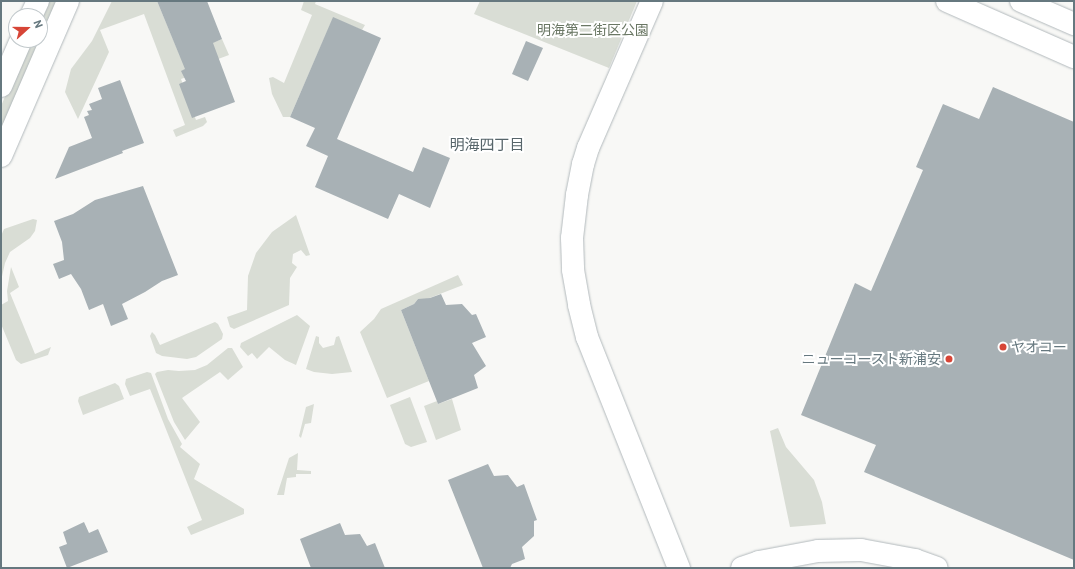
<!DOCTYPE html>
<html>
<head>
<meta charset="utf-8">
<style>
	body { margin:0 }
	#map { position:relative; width:1075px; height:569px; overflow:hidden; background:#f8f8f6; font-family:Barlow,"Noto Sans JP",sans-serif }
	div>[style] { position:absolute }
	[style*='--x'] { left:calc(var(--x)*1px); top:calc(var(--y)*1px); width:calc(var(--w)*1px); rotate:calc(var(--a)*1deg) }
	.green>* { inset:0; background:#d9ddd5 }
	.building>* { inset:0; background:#a8b1b5 }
	.roads { filter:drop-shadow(0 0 1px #b2b9bc) drop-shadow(0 0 1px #b2b9bc) }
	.secondary>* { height:22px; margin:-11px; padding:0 11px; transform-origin:11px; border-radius:11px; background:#fff }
	.dots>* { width:11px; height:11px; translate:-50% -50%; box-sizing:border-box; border:2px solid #fff; border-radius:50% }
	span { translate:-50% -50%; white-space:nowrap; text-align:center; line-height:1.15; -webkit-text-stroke:4px #fff; paint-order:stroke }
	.park-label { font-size:14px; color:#6a7764 }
	.poi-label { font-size:14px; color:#66787f }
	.left { translate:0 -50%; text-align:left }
	.right { translate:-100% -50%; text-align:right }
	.neighbourhood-label { font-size:15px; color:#57656a }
	.frame { position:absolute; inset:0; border:2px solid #66787f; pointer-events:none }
	.north { position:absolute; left:8px; top:8px; width:40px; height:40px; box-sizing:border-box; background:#fff; border:1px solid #c2c9cc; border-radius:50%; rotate:69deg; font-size:11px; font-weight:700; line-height:16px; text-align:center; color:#66787f }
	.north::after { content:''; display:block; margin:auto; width:14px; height:18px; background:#d74537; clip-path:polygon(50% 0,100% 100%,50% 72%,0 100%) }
</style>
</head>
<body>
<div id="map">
	<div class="green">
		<div style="clip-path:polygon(46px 1px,60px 1px,1px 137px,1px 106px,29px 40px,40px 40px,40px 16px)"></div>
		<div style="clip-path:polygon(112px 1px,157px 1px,180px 56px,222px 39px,229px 55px,202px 65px,203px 71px,181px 79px,196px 120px,205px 117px,207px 122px,203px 126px,176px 137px,173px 130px,185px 125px,144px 14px,100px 30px,109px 52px,78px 119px,65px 92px,71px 69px,92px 41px)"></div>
		<div style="clip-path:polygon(304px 1px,316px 1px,315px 4px,365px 25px,362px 30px,333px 18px,290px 117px,283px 117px,272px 94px,269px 78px,273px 77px,284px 83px,312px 15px,301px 10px)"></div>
		<div style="clip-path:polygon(480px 1px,637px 1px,609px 68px,474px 14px)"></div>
		<div style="clip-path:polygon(296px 215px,310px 255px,306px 256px,301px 250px,293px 254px,292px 263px,297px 267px,290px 278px,289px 305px,234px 329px,230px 327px,227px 317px,247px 310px,248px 276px,256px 253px,272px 232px)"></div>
		<div style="clip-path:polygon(33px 219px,37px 220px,35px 231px,30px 238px,10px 252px,5px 263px,1px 281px,1px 236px,4px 229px)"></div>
		<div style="clip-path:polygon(11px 267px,19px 287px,10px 293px,35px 354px,51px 347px,48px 355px,21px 364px,16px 360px,1px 324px,1px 305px,8px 301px,7px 291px)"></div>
		<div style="clip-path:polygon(458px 275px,463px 285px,427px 299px,418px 299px,414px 304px,401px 310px,429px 381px,387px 398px,360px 332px,374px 319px,381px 309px)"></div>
		<div style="clip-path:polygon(297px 315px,310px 326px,296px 365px,285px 360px,269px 347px,257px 359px,252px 353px,248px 356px,240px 347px,241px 343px)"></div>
		<div style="clip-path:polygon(215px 322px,218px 324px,223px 334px,222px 339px,196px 357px,187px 359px,162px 356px,156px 353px,150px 336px,152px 332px,155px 335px,160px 345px)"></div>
		<div style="clip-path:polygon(316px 336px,319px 337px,319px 343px,323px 348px,334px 345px,336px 337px,339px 336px,352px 372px,332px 374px,314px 372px,306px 369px)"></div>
		<div style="clip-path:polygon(228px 348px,232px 348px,243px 367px,228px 380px,220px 372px,182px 398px,200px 422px,185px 440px,174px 422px,155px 374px,157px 372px,168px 370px,179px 371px,195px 370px,207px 365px)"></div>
		<div style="clip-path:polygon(147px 372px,151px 373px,168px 419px,182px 444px,180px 447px,200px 464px,194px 479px,244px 509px,244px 514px,191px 535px,187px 527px,202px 520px,150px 389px,130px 396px,125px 384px,126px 379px)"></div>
		<div style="clip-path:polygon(115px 383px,119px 386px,124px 399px,83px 415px,78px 401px,79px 397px)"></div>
		<div style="clip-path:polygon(410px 397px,427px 442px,411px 447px,405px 444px,390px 405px)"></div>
		<div style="clip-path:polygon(452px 399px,461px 430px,436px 440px,424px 406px,437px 401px,438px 404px)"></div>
		<div style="clip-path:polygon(314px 404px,311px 423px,305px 424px,301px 438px,299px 436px,306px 407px)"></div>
		<div style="clip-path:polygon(778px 428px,786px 447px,814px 480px,822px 502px,826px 524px,790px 527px,770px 431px)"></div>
		<div style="clip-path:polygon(298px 453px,297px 470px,311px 471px,311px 474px,296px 474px,296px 477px,287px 478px,284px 495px,277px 495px,289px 458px)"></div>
	</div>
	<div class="building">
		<div style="clip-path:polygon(157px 1px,207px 1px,222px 39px,213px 43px,235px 102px,192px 118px,179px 84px,186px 81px,181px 71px,185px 69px)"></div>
		<div style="clip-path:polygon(333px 17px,381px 38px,337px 139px,413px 172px,423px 147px,450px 158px,430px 208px,399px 194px,388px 219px,315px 187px,328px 156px,306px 146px,315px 128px,290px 117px)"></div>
		<div style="clip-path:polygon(526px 41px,543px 48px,528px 81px,512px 74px)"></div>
		<div style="clip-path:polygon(120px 80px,144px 143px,122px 151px,123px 153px,55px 179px,69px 147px,92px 138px,84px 117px,89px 115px,87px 111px,92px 110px,89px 104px,102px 99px,98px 88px)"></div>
		<div style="clip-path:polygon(993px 87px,1074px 122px,1074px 560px,864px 472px,876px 445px,801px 415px,855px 283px,871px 291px,923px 170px,916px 167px,943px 104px,979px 119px)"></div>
		<div style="clip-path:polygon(143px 186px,178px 275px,162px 281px,145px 292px,122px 304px,128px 319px,111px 326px,103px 304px,89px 310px,81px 289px,71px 274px,59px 279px,53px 264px,64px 260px,62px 242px,54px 221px,73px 214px,95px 200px)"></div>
		<div style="clip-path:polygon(441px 294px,446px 305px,462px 304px,472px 315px,476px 314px,486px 337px,472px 343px,486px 366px,474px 375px,478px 388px,438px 404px,401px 310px,414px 304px,418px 299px,430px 298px)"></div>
		<div style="clip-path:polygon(488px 464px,494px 476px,508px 475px,517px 487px,524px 484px,537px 520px,534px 521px,534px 536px,522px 547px,525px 559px,512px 564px,510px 568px,483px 568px,448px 480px)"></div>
		<div style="clip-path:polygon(84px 522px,89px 533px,98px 529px,108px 552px,67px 568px,59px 547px,67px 544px,63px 532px)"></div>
		<div style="clip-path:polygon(340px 523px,345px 535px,360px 534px,367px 546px,375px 543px,385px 568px,311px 568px,300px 539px)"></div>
	</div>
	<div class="roads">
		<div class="secondary">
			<div style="--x:652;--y:1;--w:160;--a:113.5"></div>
			<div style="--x:588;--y:148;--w:17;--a:107"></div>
			<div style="--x:583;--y:164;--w:32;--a:101"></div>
			<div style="--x:577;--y:195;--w:43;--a:96.6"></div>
			<div style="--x:572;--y:238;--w:32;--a:88"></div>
			<div style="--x:573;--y:270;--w:36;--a:80"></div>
			<div style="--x:579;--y:305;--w:33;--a:76"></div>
			<div style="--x:587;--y:337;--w:249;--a:68.3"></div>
			<div style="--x:947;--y:1;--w:139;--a:23.8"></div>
			<div style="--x:1021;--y:1;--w:58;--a:23.5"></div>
			<div style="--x:31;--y:16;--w:17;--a:-65"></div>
			<div style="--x:1;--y:86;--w:50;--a:-66.5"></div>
			<div style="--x:1;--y:156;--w:169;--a:-66.6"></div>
			<div style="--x:742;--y:568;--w:18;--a:-19"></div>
			<div style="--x:759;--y:562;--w:60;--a:-10.6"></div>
			<div style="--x:818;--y:551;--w:43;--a:-1.3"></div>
			<div style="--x:861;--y:550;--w:55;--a:10.5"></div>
			<div style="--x:915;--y:560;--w:23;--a:20"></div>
		</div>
	</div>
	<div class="dots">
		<div style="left:1003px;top:347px;background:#d74537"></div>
		<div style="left:949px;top:359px;background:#d74537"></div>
	</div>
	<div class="park-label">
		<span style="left:593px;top:30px">明海第二街区公園</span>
	</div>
	<div class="poi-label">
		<span class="left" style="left:1011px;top:347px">ヤオコー</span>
		<span class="right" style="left:941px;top:359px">ニューコースト新浦安</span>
	</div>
	<div class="neighbourhood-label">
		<span style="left:487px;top:145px">明海四丁目</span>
	</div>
	<div class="frame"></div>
	<div class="north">N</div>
</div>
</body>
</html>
